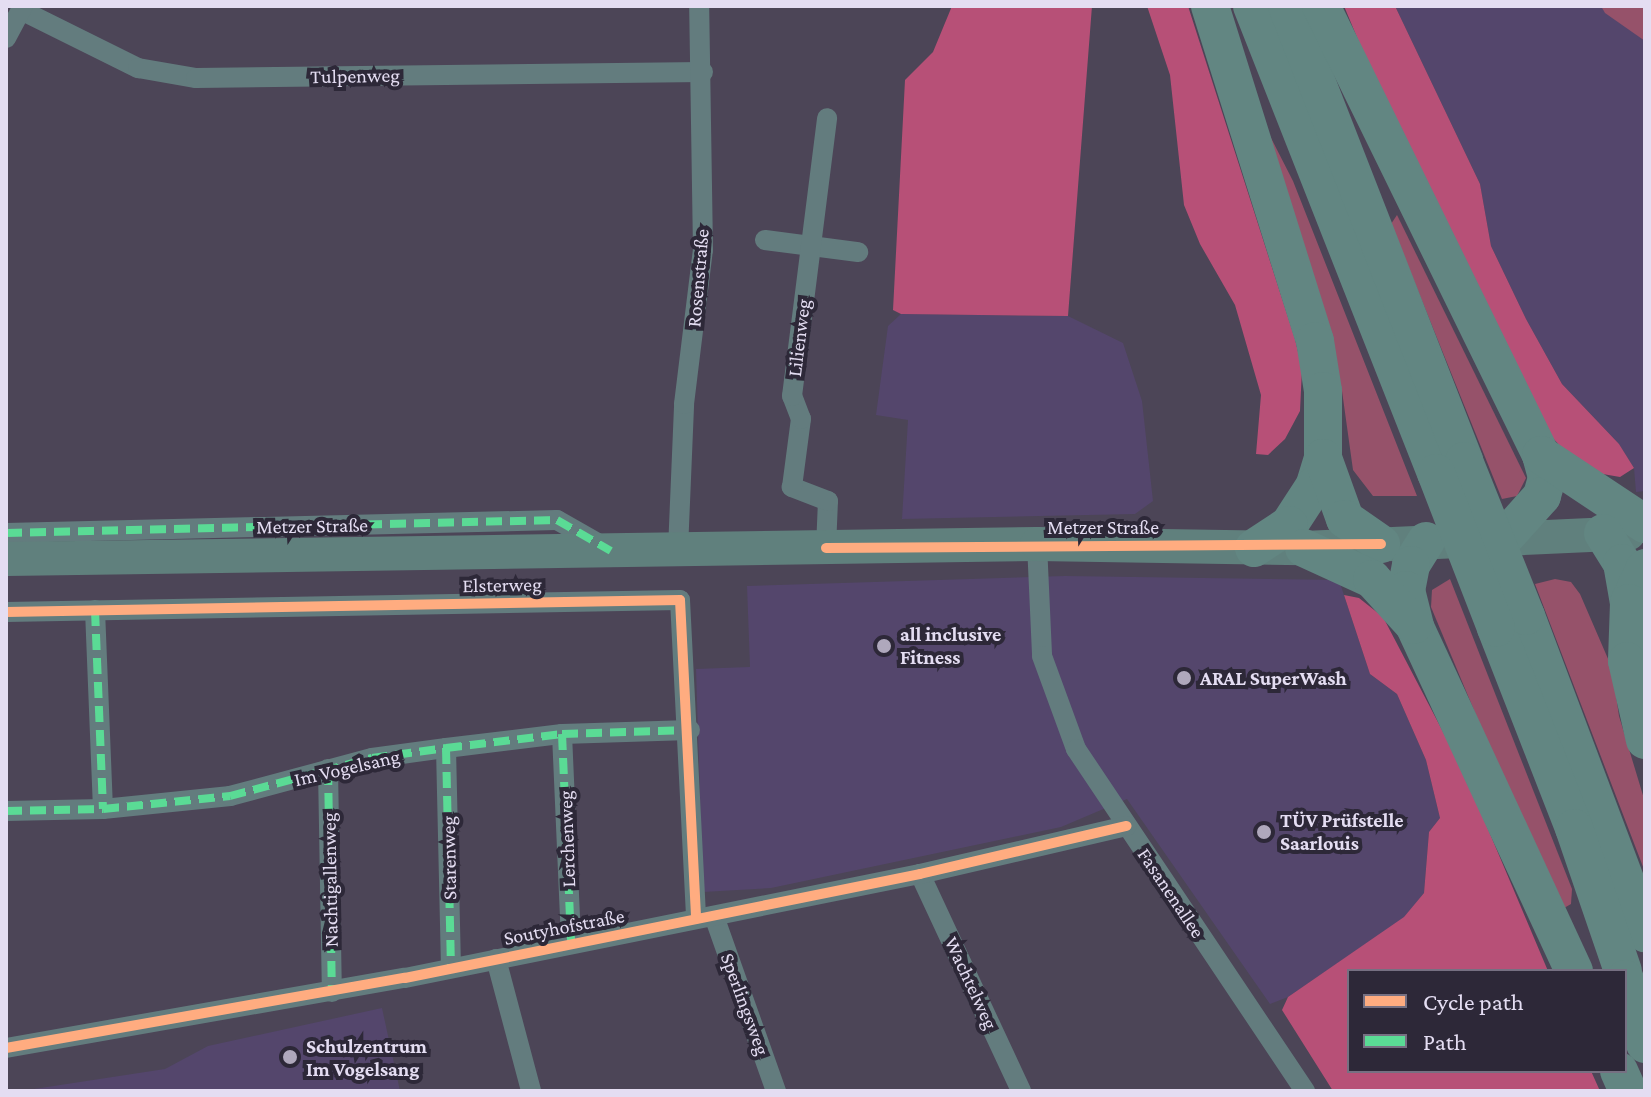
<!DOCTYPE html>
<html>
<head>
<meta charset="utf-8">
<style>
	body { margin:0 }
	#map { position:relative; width:1651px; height:1097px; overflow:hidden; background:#4c4557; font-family:"Crimson Pro",serif }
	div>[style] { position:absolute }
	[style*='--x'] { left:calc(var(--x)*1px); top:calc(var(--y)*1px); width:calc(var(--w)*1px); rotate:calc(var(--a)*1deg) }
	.built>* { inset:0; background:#54466c }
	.green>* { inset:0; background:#96526a }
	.forest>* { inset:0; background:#b75077 }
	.street>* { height:20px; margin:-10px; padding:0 10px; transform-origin:10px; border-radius:10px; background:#637c7e }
	.primary>* { height:34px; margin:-17px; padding:0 17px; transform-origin:17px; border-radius:17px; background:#60807d }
	.highway>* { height:38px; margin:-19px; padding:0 19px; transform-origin:19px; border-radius:19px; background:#628682 }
	.highway-bridge>* { height:38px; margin:-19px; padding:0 19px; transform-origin:19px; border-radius:19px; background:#628682 }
	.quiet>* { height:8px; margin-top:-4px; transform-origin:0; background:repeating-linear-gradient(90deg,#5adb95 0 16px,transparent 0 24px) }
	.cycleway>* { height:10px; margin:-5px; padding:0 5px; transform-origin:5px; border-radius:5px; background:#ffac80 }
	.dots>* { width:22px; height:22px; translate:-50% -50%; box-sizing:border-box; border:4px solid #2d2838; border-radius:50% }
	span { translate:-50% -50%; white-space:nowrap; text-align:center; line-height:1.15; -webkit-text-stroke:8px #2d2838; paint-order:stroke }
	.street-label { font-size:20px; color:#e4ddf2 }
	.poi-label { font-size:20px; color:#e4ddf2; font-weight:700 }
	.left { translate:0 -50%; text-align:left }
	.frame { position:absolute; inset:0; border:8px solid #e4ddf2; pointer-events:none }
	.legend { position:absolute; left:1347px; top:969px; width:280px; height:104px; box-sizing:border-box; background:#2d2838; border:2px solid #767082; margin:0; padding:10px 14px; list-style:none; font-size:24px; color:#e4ddf2 }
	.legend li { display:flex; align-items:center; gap:16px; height:40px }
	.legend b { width:40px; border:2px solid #767082 }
</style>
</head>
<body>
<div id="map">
	<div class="built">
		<div style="clip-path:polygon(1395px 6px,1601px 6px,1645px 41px,1645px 491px,1636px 492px,1634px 468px,1619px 444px,1562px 384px,1526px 319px,1491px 246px,1480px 184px)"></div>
		<div style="clip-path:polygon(901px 314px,1068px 316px,1123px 343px,1142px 401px,1153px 501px,1135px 514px,902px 519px,908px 420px,876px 415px,888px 326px)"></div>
		<div style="clip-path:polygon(1065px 576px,1339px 580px,1370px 674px,1397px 694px,1426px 760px,1440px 818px,1429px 832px,1424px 893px,1404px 918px,1288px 997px,1270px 1004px,1127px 799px,1061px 827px,771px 888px,703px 892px,696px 669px,750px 667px,747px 586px)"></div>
		<div style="clip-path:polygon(382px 1008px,400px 1091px,21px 1091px,165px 1069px,208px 1046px)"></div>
	</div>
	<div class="green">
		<div style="clip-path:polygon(1601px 6px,1645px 6px,1645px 41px,1605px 13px)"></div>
		<div style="clip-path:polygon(1269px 134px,1293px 181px,1417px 496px,1373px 496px,1353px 470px,1342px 391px)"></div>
		<div style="clip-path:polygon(1397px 215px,1526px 478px,1517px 496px,1502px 499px,1391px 224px)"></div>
		<div style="clip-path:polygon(1450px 579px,1572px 889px,1571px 904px,1564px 908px,1556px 907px,1431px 607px,1432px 590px)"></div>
		<div style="clip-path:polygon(1555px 579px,1571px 582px,1580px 594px,1612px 668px,1619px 716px,1645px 802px,1645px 872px,1535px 584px)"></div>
	</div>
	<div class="forest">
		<div style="clip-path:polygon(952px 6px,1092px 6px,1068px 316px,901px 314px,893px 310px,905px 80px,933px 52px)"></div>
		<div style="clip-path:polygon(1147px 6px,1188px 6px,1295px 339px,1302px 369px,1300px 411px,1285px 439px,1268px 455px,1256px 454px,1261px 395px,1235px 305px,1200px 244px,1184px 205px,1170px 75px)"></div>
		<div style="clip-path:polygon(1344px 6px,1395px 6px,1480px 184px,1491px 246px,1526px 319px,1562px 384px,1619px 444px,1634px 468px,1620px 477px,1597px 473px,1567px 453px,1544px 429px,1389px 114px)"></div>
		<div style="clip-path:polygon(1344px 595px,1359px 598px,1383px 617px,1463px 770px,1548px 971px,1349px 971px,1349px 1071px,1591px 1071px,1600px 1091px,1333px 1091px,1282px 1010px,1288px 997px,1404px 917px,1424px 893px,1429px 832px,1440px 818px,1426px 760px,1397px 694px,1370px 674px)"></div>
	</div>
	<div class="street">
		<div style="--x:21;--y:10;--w:131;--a:26.4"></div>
		<div style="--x:138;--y:68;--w:59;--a:9.8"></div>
		<div style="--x:196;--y:78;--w:507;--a:-0.68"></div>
		<div style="--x:6;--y:38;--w:36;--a:-62"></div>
		<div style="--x:765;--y:240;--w:94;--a:7.4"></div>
		<div style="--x:6;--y:533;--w:551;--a:-1.35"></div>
		<div style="--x:557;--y:520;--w:53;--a:29.5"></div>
		<div style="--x:1037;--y:544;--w:112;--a:87.4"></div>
		<div style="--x:1042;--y:656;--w:99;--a:69.9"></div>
		<div style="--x:1076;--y:749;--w:412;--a:56.2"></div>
		<div style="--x:826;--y:548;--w:47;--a:-87.6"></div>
		<div style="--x:828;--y:501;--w:39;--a:-159"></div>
		<div style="--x:792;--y:487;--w:69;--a:-82.5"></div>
		<div style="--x:801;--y:419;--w:25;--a:-111"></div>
		<div style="--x:792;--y:396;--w:280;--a:-82.8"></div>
		<div style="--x:678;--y:550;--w:146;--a:-87.6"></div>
		<div style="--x:684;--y:404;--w:155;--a:-83"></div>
		<div style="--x:703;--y:250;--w:244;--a:-90.9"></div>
		<div style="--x:95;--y:610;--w:199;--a:87.7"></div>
		<div style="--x:6;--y:612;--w:674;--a:-1.02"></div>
		<div style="--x:680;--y:600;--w:319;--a:87.1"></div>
		<div style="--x:562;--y:734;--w:209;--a:87.5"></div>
		<div style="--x:446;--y:748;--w:220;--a:88.7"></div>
		<div style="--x:328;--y:769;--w:223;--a:89"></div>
		<div style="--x:6;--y:811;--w:97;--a:-1.2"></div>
		<div style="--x:103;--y:809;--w:128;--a:-5.8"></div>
		<div style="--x:230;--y:796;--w:147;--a:-15"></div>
		<div style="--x:372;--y:758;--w:75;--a:-7.7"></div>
		<div style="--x:446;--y:748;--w:117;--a:-6.9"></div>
		<div style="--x:562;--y:734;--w:128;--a:-1.8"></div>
		<div style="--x:920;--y:874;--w:239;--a:65"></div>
		<div style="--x:714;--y:916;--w:186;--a:70.5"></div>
		<div style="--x:496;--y:959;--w:137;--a:75.1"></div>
		<div style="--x:6;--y:1048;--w:405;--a:-10"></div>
		<div style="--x:405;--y:978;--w:525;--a:-11.42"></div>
		<div style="--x:920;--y:874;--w:212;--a:-13.1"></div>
	</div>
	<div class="primary">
		<div style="--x:6;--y:559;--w:1031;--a:-0.83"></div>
		<div style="--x:1037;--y:544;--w:267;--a:0.9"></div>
		<div style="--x:1304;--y:548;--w:325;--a:-2.6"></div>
	</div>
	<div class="highway">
		<div style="--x:1210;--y:6;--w:351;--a:72.6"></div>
		<div style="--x:1315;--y:341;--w:51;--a:80.9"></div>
		<div style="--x:1323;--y:391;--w:67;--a:90"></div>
		<div style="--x:1323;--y:458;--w:28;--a:107"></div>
		<div style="--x:1315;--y:485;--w:48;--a:123"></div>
		<div style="--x:1289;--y:525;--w:42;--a:146.7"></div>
		<div style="--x:1252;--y:6;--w:502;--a:68.5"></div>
		<div style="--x:1287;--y:6;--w:488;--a:68.7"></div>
		<div style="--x:1321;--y:6;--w:500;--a:63.9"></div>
		<div style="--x:1541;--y:455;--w:24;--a:75"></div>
		<div style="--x:1547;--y:478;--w:19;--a:106"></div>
		<div style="--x:1542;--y:496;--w:54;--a:132"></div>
		<div style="--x:1541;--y:455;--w:125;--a:33.6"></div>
		<div style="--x:1323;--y:458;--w:65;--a:70.2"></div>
		<div style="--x:1345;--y:519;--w:44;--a:34.8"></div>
		<div style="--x:1603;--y:533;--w:36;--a:58"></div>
		<div style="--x:1622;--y:563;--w:41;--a:80.1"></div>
		<div style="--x:1426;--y:541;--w:28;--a:122"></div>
		<div style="--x:1411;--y:565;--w:25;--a:101"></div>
		<div style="--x:1406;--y:590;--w:38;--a:76"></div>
		<div style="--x:1415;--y:627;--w:379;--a:65.2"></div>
		<div style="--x:1304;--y:548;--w:75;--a:24.5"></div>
		<div style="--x:1372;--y:579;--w:62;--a:47.6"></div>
		<div style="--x:1645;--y:568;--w:38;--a:115"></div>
		<div style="--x:1629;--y:603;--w:58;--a:92"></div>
		<div style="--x:1627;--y:661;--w:81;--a:77.2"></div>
		<div style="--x:1526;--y:616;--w:339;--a:69.4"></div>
		<div style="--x:1496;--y:628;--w:215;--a:68.7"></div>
		<div style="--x:1574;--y:828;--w:151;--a:71.1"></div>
		<div style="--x:1625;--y:979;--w:68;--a:72.9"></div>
		<div style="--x:1619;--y:1071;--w:22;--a:66"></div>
	</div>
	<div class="highway-bridge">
		<div style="--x:1464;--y:461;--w:167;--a:68.2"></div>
		<div style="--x:1436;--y:473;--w:166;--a:68.8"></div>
	</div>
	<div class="quiet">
		<div style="--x:6;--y:533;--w:551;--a:-1.35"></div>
		<div style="--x:557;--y:520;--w:62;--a:29.9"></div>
		<div style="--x:95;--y:610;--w:199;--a:87.7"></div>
		<div style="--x:562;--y:734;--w:209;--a:87.5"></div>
		<div style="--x:446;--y:748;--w:220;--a:88.7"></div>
		<div style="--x:328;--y:769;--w:223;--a:89"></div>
		<div style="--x:6;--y:811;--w:97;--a:-1.2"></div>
		<div style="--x:103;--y:809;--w:128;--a:-5.8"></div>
		<div style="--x:230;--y:796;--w:147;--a:-15"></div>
		<div style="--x:372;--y:758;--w:75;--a:-7.7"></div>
		<div style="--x:446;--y:748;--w:117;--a:-6.9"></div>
		<div style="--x:562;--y:734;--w:128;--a:-1.8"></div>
	</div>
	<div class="cycleway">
		<div style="--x:826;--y:548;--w:555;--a:-0.41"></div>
		<div style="--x:6;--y:612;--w:674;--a:-1.02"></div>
		<div style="--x:680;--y:600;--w:319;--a:87.1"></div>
		<div style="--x:6;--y:1048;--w:405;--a:-10"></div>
		<div style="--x:405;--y:978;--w:525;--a:-11.42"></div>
		<div style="--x:920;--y:874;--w:212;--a:-13.1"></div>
	</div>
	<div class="dots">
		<div style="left:884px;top:646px;background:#afa8bc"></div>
		<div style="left:1184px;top:678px;background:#afa8bc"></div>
		<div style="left:1264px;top:832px;background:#afa8bc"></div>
		<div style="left:290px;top:1057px;background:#afa8bc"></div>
	</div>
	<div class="street-label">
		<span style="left:355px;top:76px;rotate:-1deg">Tulpenweg</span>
		<span style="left:698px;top:278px;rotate:-85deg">Rosenstraße</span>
		<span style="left:799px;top:338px;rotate:-83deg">Lilienweg</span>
		<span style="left:312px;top:526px;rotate:-1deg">Metzer Straße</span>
		<span style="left:1103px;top:527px">Metzer Straße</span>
		<span style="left:502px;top:585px;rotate:-1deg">Elsterweg</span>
		<span style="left:347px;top:768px;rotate:-13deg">Im Vogelsang</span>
		<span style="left:567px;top:839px;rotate:-92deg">Lerchenweg</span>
		<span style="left:449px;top:858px;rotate:-91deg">Starenweg</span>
		<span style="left:330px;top:880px;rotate:-91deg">Nachtigallenweg</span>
		<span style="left:1171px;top:893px;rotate:56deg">Fasanenallee</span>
		<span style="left:564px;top:927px;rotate:-11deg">Soutyhofstraße</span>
		<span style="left:971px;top:983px;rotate:65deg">Wachtelweg</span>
		<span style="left:745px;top:1004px;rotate:70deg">Sperlingsweg</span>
	</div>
	<div class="poi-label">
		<span class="left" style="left:900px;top:646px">all inclusive<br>Fitness</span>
		<span class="left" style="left:1200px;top:678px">ARAL SuperWash</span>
		<span class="left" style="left:1280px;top:832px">TÜV Prüfstelle<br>Saarlouis</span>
		<span class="left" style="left:306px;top:1058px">Schulzentrum<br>Im Vogelsang</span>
	</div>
	<div class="frame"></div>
	<ul class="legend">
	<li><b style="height:10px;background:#ffac80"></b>Cycle path</li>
	<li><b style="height:10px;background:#5adb95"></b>Path</li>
	</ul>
</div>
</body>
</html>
